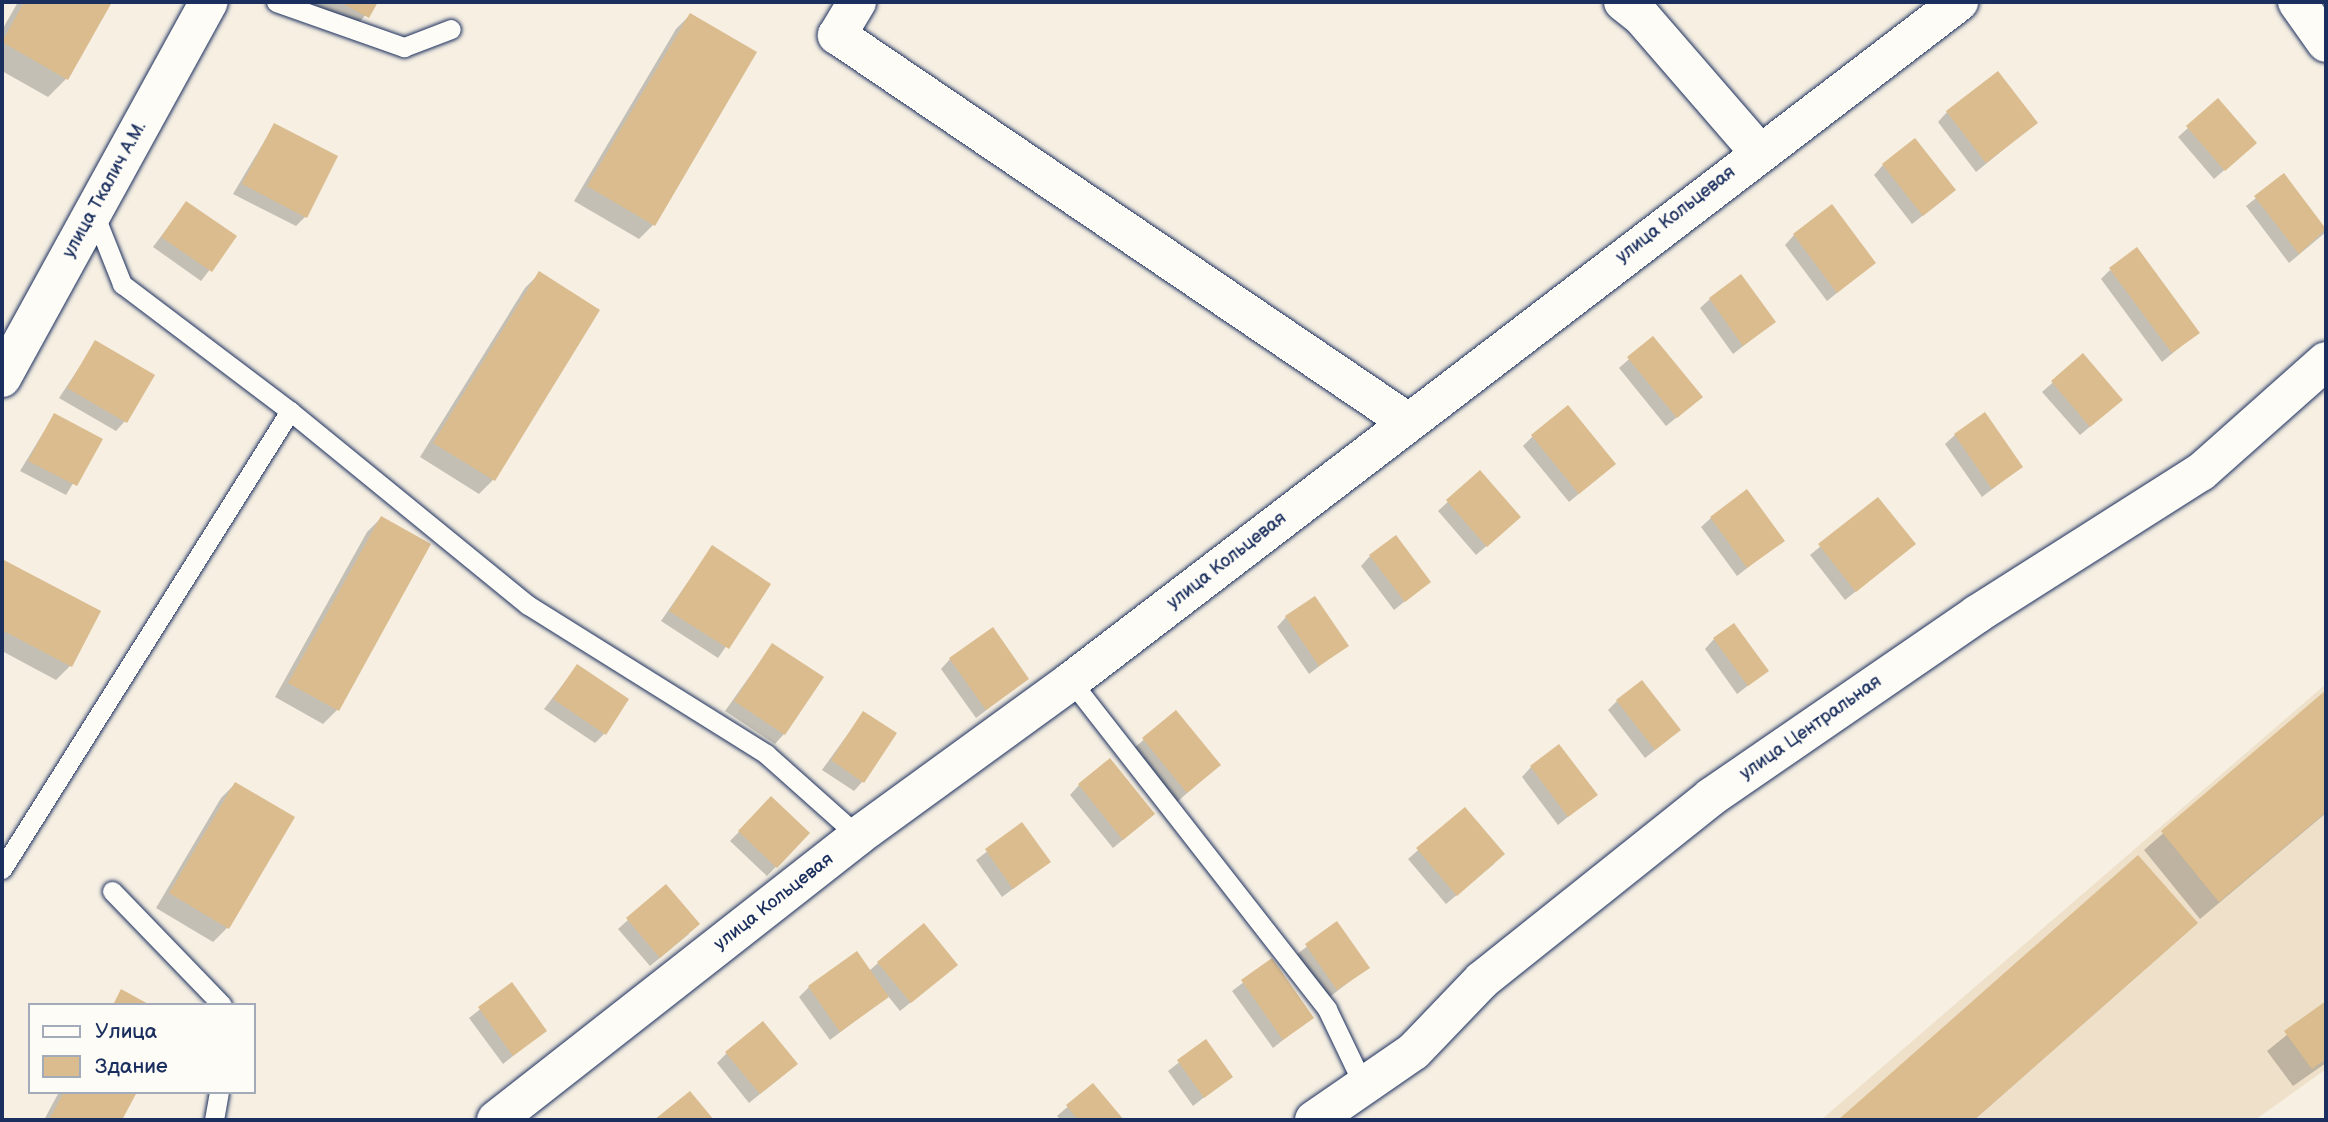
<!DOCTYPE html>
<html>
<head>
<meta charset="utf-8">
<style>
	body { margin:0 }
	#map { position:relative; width:2328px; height:1122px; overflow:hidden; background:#f6efe2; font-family:"Balsamiq Sans",sans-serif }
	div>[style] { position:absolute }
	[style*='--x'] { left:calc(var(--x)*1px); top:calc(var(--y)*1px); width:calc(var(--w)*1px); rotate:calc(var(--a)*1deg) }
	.built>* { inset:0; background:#eee0c9 }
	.shadow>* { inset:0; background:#0003 }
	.building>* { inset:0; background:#dbbc8e }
	.roads { filter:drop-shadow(0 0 2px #1b2f5e) drop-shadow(0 0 2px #1b2f5e) }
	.lane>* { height:19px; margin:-9.5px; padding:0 9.5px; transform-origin:9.5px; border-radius:9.5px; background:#fdfcf7 }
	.street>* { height:38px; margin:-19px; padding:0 19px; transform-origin:19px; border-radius:19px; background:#fdfcf7 }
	span { translate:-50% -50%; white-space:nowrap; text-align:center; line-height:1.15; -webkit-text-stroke:6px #fdfcf7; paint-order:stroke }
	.street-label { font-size:18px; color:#1b2f5e }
	.frame { position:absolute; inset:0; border:4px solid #1b2f5e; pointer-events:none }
	.legend { position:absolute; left:28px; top:1003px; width:228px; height:91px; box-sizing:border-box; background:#fdfcf7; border:2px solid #a3aaba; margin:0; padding:9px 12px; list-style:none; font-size:21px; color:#1b2f5e }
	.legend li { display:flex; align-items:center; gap:14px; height:35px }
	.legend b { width:35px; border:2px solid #a3aaba }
</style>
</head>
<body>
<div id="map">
	<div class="built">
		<div style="clip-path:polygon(2326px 684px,2326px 1069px,2255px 1120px,1821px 1120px)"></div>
	</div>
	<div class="shadow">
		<div style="clip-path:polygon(18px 2px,110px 2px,66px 79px,48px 97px,2px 71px,2px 30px)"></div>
		<div style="clip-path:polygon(294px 2px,376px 2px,349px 35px)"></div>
		<div style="clip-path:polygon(690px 15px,653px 225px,639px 239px,574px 201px,676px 29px)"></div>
		<div style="clip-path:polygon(2218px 101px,2245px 152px,2214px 179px,2178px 137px)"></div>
		<div style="clip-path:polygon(1947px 112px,2036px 123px,1976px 172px,1938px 122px)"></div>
		<div style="clip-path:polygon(274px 125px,305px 217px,296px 226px,233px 194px)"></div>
		<div style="clip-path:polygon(1883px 165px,1944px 199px,1912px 224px,1874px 175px)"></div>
		<div style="clip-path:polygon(2284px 176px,2326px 232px,2289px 263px,2246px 206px)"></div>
		<div style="clip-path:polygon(186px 203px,235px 237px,201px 281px,153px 247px)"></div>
		<div style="clip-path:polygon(1794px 235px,1874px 263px,1827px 301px,1785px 245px)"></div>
		<div style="clip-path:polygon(2110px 270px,2198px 332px,2162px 362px,2101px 279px)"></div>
		<div style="clip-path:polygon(539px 274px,493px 480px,479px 494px,420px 457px,525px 288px)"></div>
		<div style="clip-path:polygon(1710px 299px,1774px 322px,1733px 354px,1700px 308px)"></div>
		<div style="clip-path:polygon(1653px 338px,1691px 406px,1666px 426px,1619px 368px)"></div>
		<div style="clip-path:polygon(96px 342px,125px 421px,116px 431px,59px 398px)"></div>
		<div style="clip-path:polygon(2083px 356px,2111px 409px,2080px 435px,2042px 392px)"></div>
		<div style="clip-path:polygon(54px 415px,100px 439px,66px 495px,20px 471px)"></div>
		<div style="clip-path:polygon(1955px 435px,2021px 467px,1982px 497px,1945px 444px)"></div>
		<div style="clip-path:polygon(1533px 436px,1604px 473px,1569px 502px,1523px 446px)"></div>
		<div style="clip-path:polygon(1480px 472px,1510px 526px,1476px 555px,1438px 511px)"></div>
		<div style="clip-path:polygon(1878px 499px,1904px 553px,1845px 600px,1810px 555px)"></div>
		<div style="clip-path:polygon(381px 518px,337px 710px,323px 724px,275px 697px,367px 532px)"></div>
		<div style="clip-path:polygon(1711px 518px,1783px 540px,1737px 576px,1701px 527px)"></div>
		<div style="clip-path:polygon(712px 547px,769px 584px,718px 658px,661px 621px)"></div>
		<div style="clip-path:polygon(1370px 556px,1429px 582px,1394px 610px,1361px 566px)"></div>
		<div style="clip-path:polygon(2px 561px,99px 612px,71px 665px,56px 680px,2px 651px)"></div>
		<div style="clip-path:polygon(1286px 617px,1346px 646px,1309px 674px,1277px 627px)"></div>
		<div style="clip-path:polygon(1714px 639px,1767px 671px,1737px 694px,1705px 649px)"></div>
		<div style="clip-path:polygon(772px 645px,784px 734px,775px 744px,725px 711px)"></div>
		<div style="clip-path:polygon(950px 659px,1027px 679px,976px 718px,941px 669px)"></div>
		<div style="clip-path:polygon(577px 666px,604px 734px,595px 743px,544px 709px)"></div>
		<div style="clip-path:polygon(2326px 692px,2326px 813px,2200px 919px,2144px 850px)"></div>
		<div style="clip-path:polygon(1617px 701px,1669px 739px,1645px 758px,1608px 710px)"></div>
		<div style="clip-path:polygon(1176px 712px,1219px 765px,1177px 802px,1133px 749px)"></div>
		<div style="clip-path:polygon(863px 713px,863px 781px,854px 791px,822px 770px)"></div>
		<div style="clip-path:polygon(1531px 767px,1595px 795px,1558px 825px,1522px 777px)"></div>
		<div style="clip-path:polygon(235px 784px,227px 928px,213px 942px,156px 908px,221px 798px)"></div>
		<div style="clip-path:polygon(1079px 785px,1143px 823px,1113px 848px,1070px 795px)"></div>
		<div style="clip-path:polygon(771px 799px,808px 834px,767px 876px,730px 841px)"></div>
		<div style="clip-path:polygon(1465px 809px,1494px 864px,1446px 904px,1408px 859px)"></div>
		<div style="clip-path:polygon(1022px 825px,1049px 862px,1002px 897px,976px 860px)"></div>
		<div style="clip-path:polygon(2138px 857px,2177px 941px,1974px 1120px,1841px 1120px)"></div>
		<div style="clip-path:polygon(628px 920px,689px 934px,650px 966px,618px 929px)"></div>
		<div style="clip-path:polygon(1336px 924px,1367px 968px,1327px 999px,1296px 955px)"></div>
		<div style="clip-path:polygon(1272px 961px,1312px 1017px,1273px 1048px,1232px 991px)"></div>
		<div style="clip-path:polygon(878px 963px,946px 974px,900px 1011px,888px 996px,830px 1040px,799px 997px,809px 987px,869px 971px)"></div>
		<div style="clip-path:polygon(511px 985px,544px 1031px,503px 1064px,469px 1018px)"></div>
		<div style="clip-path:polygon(2326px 1003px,2326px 1063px,2293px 1086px,2267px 1051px)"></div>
		<div style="clip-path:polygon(1205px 1042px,1230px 1077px,1193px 1106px,1168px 1071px)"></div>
		<div style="clip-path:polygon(727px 1053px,786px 1073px,749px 1103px,717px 1063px)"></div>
		<div style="clip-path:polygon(1093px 1085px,1121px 1120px,1061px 1120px,1057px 1116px)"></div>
		<div style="clip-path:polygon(59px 1092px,135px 1092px,120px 1120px,44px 1120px)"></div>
	</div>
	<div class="building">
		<div style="clip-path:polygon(24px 2px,112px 2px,68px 80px,2px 42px)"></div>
		<div style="clip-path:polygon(340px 2px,378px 2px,369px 18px)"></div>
		<div style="clip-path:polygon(690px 13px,757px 52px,655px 226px,587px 186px)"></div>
		<div style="clip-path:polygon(1998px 71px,2038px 123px,1986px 163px,1946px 111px)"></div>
		<div style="clip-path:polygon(2218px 98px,2257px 143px,2225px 171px,2186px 126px)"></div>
		<div style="clip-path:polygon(274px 123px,338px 156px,307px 218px,242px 184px)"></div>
		<div style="clip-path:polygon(1915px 138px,1956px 190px,1923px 216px,1882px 164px)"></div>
		<div style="clip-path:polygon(2284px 173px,2326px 229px,2299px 254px,2254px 196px)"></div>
		<div style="clip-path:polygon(186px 201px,237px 236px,212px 272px,161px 237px)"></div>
		<div style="clip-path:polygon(1832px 204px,1876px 263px,1837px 293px,1793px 234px)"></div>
		<div style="clip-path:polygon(2137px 247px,2200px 333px,2172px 353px,2109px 268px)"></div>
		<div style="clip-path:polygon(539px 271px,600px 310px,495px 481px,433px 443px)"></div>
		<div style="clip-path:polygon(1741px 274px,1776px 322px,1743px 346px,1709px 298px)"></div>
		<div style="clip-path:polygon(1653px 336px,1703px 397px,1677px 418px,1627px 357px)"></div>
		<div style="clip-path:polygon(95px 340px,155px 375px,127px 423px,67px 388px)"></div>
		<div style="clip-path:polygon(2083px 353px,2123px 400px,2090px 427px,2051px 381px)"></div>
		<div style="clip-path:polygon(1568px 405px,1616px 464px,1579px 494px,1531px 435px)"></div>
		<div style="clip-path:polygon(1985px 412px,2023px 467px,1992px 489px,1954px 434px)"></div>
		<div style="clip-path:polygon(54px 413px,103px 439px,77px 486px,28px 461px)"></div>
		<div style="clip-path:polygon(1480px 470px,1521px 517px,1487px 547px,1446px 500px)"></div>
		<div style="clip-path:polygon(1747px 489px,1785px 541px,1747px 568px,1710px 517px)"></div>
		<div style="clip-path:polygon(1878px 497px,1916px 544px,1856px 592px,1818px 544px)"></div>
		<div style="clip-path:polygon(381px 516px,431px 544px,339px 711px,288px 683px)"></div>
		<div style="clip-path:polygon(1396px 535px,1431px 582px,1405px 602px,1369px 555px)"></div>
		<div style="clip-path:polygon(712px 545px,771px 584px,729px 649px,669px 611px)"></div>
		<div style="clip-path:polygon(2px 559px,101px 611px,72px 667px,2px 630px)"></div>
		<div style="clip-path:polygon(1315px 596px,1349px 646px,1319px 666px,1285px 616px)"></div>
		<div style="clip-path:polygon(1734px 623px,1769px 671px,1748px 686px,1713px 638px)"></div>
		<div style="clip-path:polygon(993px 627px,1029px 679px,986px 710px,949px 658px)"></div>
		<div style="clip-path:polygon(772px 643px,824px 677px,785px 735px,734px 701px)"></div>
		<div style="clip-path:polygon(577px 664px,629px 699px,606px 735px,553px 699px)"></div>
		<div style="clip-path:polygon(1642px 680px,1681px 730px,1655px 750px,1616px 700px)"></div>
		<div style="clip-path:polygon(2326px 690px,2326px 812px,2219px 902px,2161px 831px)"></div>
		<div style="clip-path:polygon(1176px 710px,1221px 765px,1187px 793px,1142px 738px)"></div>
		<div style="clip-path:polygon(863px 711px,897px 733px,864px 783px,831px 760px)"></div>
		<div style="clip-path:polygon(1559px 744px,1598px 795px,1568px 817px,1530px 766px)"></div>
		<div style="clip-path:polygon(1110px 758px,1155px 814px,1123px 840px,1078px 784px)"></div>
		<div style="clip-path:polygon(235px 782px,295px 817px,229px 929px,169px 893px)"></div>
		<div style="clip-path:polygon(771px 796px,810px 833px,777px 868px,738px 831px)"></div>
		<div style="clip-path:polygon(1465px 807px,1505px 854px,1457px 896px,1416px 848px)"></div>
		<div style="clip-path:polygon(1022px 822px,1051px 862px,1013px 889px,985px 849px)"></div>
		<div style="clip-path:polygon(2138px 855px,2198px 923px,1974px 1120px,1838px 1120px)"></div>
		<div style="clip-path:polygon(666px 884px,700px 924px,660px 958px,626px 918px)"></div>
		<div style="clip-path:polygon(1337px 921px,1370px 968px,1337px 990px,1305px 944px)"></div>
		<div style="clip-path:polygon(924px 923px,958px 965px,911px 1003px,877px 962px)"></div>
		<div style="clip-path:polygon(857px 951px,889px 997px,840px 1032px,808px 986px)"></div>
		<div style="clip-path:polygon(1272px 958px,1314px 1018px,1283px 1040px,1241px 980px)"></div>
		<div style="clip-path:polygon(512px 982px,547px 1031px,513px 1056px,478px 1007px)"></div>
		<div style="clip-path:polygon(121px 989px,150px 1005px,113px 1005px)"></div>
		<div style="clip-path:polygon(2326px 1001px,2326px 1059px,2312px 1069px,2284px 1031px)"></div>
		<div style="clip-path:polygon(763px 1021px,798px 1064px,760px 1094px,725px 1052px)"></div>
		<div style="clip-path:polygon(1206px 1039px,1233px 1077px,1204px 1098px,1177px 1060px)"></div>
		<div style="clip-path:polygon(1093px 1083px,1124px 1120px,1078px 1120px,1066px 1105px)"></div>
		<div style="clip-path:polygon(690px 1091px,714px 1120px,654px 1120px)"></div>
		<div style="clip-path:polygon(64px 1092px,137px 1092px,122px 1120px,49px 1120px)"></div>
	</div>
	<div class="roads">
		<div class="lane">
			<div style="--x:276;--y:2;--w:136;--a:19.4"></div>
			<div style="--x:404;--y:47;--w:50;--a:-21"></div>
			<div style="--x:93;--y:211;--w:79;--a:68.3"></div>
			<div style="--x:122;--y:284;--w:211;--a:37.1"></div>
			<div style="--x:290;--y:411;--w:307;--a:39.2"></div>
			<div style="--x:528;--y:605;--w:281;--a:32"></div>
			<div style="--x:766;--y:754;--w:123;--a:41.7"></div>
			<div style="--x:1071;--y:681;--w:416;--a:52"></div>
			<div style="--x:1327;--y:1009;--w:83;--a:64.4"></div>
			<div style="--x:2;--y:869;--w:541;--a:-57.84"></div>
			<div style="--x:112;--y:891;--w:158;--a:46"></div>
			<div style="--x:214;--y:1120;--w:28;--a:-80"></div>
		</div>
		<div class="street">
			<div style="--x:857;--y:2;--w:39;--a:121"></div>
			<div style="--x:837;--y:35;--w:690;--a:34.13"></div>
			<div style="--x:1623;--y:2;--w:23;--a:38"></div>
			<div style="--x:1641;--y:16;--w:179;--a:49.1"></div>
			<div style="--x:2297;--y:2;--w:50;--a:54.7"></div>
			<div style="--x:2;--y:378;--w:429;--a:-61.2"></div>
			<div style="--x:496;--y:1120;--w:460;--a:-38.1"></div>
			<div style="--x:858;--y:836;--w:263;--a:-36"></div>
			<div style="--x:1071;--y:681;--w:1118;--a:-37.4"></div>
			<div style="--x:1314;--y:1120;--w:121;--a:-34.6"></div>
			<div style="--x:1414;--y:1051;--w:98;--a:-46.2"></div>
			<div style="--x:1482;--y:980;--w:293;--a:-38.6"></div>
			<div style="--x:1711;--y:797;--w:323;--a:-34.5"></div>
			<div style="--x:1977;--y:614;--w:265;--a:-32.4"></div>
			<div style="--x:2201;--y:472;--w:167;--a:-41.6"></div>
		</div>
	</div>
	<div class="street-label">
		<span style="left:105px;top:190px;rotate:-61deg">улица Ткалич А.М.</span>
		<span style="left:1676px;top:215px;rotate:-38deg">улица Кольцевая</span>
		<span style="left:1227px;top:561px;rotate:-38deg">улица Кольцевая</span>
		<span style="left:1811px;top:728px;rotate:-35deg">улица Центральная</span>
		<span style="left:774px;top:902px;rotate:-38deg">улица Кольцевая</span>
	</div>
	<div class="frame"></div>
	<ul class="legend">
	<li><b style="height:9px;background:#fdfcf7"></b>Улица</li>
	<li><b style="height:19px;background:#dbbc8e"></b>Здание</li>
	</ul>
</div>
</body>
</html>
